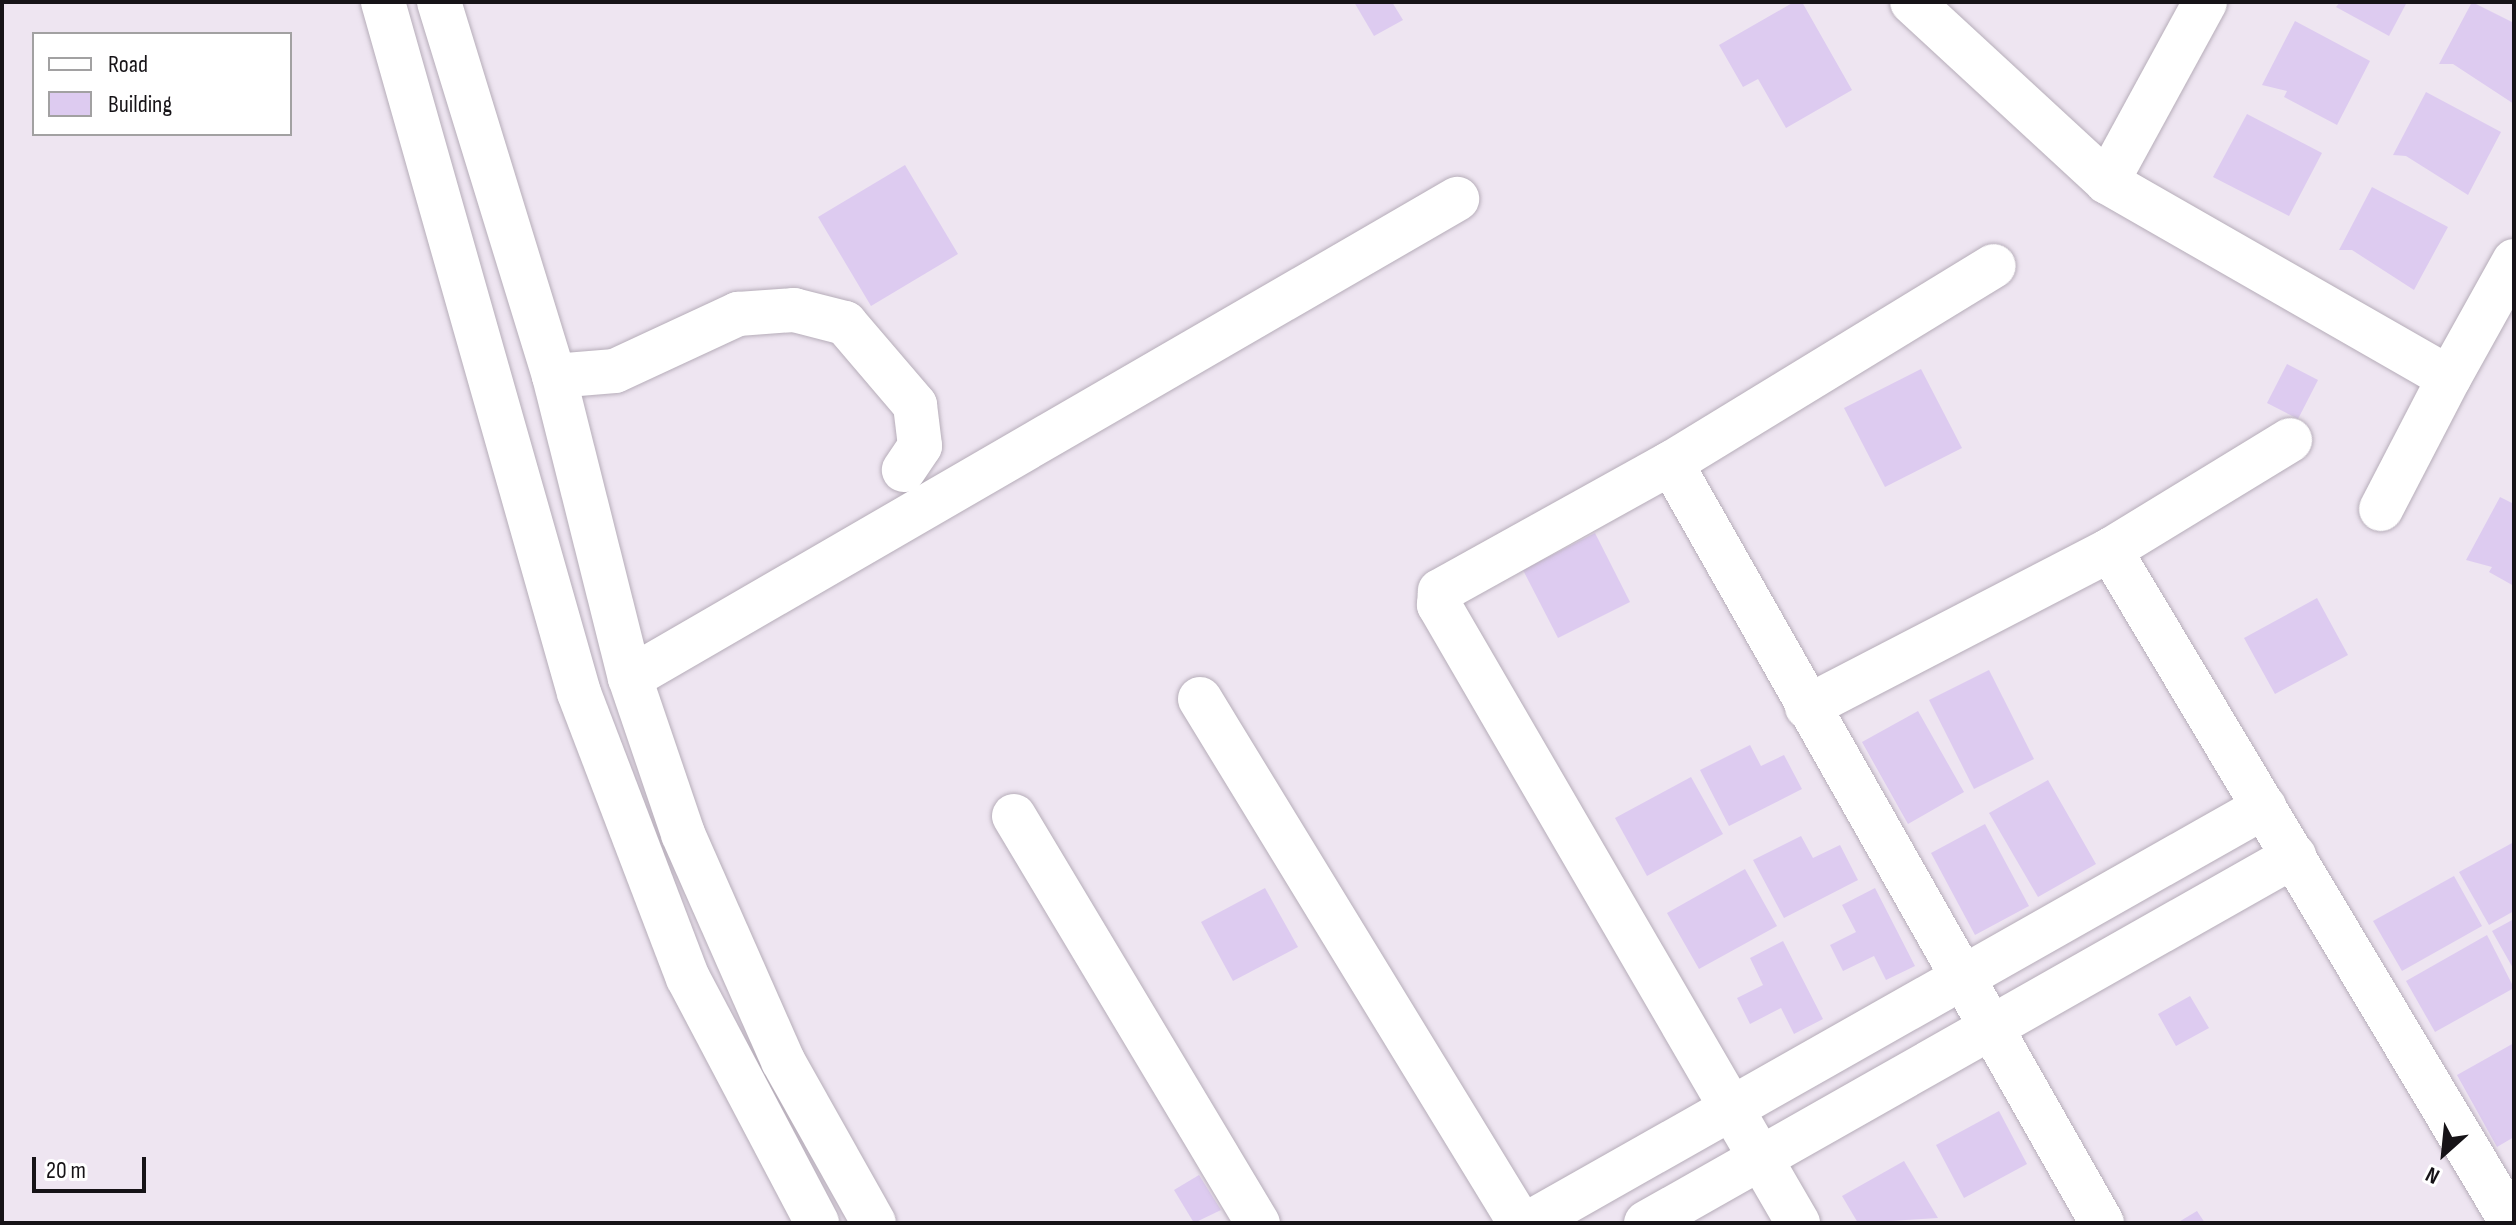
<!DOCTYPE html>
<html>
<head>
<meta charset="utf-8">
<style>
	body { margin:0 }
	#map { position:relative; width:2516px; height:1225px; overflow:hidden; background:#eee5f1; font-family:"Sofia Sans Condensed",sans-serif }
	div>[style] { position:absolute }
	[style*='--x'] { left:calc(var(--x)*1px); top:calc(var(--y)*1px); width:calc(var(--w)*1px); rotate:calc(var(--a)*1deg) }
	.building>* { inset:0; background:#ddcbf0 }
	.roads { filter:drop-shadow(0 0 2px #b6adb9) drop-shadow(0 0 2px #b6adb9) }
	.minor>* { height:44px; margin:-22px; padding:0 22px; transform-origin:22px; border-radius:22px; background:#fff }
	.major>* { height:44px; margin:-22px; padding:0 22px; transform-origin:22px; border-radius:22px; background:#fff }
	span { translate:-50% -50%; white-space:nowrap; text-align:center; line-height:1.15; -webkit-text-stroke:6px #fff; paint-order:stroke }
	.frame { position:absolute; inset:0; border:4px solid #161317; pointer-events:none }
	.legend { position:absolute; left:32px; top:32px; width:260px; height:104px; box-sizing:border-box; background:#fff; border:2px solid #a2a1a2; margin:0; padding:10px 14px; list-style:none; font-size:24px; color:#161317 }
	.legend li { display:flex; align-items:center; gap:16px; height:40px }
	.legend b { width:40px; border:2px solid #a2a1a2 }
	.north { position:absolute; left:2404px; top:1113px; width:80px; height:80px; -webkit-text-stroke:6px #fff; paint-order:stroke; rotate:207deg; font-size:22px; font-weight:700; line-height:32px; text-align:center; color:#161317 }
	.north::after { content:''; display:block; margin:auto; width:28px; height:36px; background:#161317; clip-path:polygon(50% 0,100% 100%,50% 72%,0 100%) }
	.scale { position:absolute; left:32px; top:1157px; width:114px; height:36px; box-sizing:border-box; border:4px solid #161317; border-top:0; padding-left:10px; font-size:24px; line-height:28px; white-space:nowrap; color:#161317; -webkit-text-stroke:6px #fff; paint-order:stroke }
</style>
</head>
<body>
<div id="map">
	<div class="building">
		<div style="clip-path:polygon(1354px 2px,1392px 2px,1403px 20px,1374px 36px)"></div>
		<div style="clip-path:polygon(1794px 2px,1802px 2px,1852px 90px,1786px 128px,1758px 79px,1743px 87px,1719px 45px)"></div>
		<div style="clip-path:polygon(2340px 2px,2407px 2px,2389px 36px,2336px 7px)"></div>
		<div style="clip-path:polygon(2472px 2px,2514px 23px,2514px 104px,2453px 64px,2439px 64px)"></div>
		<div style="clip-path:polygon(2295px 21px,2370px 61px,2337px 125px,2284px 97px,2287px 91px,2262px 85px)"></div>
		<div style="clip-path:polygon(2426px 92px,2501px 132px,2468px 195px,2406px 156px,2393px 155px)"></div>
		<div style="clip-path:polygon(2247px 114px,2322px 153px,2289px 216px,2213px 177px)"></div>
		<div style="clip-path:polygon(905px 165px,958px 254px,871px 306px,818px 217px)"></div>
		<div style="clip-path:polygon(2372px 187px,2448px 227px,2414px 290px,2352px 250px,2339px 250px)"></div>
		<div style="clip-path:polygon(2287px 364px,2318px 380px,2298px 419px,2267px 403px)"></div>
		<div style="clip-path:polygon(1921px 369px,1962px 448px,1885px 487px,1844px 408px)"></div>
		<div style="clip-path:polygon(2500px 497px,2514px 504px,2514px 586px,2489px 572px,2492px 567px,2466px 560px)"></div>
		<div style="clip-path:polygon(1595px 533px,1630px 602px,1558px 638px,1523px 570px)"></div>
		<div style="clip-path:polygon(2317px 598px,2348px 655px,2275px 694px,2244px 638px)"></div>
		<div style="clip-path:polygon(1989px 670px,2034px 759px,1974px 789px,1929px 700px)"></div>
		<div style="clip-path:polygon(1918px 711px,1964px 792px,1908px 824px,1862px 742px)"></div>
		<div style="clip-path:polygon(1750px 745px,1761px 766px,1784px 755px,1802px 789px,1729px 826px,1700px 770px)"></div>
		<div style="clip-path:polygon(1691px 777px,1723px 834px,1647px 876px,1615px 818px)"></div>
		<div style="clip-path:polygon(2048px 780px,2096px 864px,2038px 897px,1989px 813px)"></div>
		<div style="clip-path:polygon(1985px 824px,2029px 906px,1975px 935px,1931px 853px)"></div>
		<div style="clip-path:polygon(1801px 836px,1813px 858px,1840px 845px,1858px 880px,1784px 918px,1753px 860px)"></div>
		<div style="clip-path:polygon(2514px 842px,2514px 911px,2489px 925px,2459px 872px)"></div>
		<div style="clip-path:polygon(1745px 869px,1777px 926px,1699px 969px,1667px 913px)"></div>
		<div style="clip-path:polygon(2454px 876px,2482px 926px,2402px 971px,2373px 921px)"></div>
		<div style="clip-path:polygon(1265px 888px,1298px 947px,1233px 981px,1201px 922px)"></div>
		<div style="clip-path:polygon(1875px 888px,1915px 966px,1886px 980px,1874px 956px,1843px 971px,1830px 945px,1856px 932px,1842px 905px)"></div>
		<div style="clip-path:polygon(2514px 919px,2514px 970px,2492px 931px)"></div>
		<div style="clip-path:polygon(2487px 935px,2514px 988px,2435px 1032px,2406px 981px)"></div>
		<div style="clip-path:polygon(1783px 941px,1823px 1019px,1794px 1034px,1781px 1008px,1750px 1024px,1737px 998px,1763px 985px,1750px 958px)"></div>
		<div style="clip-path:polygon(2190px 996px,2209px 1028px,2176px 1046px,2158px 1014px)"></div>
		<div style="clip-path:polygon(2514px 1043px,2514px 1137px,2497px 1147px,2457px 1075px)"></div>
		<div style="clip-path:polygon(1999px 1111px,2027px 1164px,1964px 1198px,1936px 1145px)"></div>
		<div style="clip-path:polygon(1904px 1161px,1938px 1218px,1858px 1223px,1842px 1196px)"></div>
		<div style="clip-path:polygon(1199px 1175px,1221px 1210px,1194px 1223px,1174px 1190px)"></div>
		<div style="clip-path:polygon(2197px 1211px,2205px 1223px,2177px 1223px)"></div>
	</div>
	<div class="roads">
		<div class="minor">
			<div style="--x:1912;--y:2;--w:265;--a:42.7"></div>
			<div style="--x:2107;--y:182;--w:394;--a:29.8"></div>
			<div style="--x:2449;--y:378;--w:134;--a:-60.9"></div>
			<div style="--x:2107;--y:182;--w:205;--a:-61.4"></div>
			<div style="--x:554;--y:376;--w:61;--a:-4.7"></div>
			<div style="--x:615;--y:371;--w:136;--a:-24.9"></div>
			<div style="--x:738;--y:314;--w:56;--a:-4.1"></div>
			<div style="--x:794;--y:310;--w:53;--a:14.3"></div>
			<div style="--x:845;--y:323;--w:108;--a:49.5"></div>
			<div style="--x:915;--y:405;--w:41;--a:83"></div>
			<div style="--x:920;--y:446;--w:29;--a:124"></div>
			<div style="--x:1671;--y:463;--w:874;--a:60.44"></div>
			<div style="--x:2381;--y:509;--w:148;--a:-62.6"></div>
			<div style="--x:2110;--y:550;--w:784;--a:59.15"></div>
			<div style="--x:630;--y:678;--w:956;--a:-30.08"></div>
			<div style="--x:1200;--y:699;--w:614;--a:58.59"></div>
			<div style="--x:1807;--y:707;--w:341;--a:-27.4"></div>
			<div style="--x:2110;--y:550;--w:211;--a:-31.4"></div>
			<div style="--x:1014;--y:816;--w:475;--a:59.1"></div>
			<div style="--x:1529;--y:1223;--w:845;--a:-29.51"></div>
			<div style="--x:1646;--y:1223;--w:745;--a:-29.53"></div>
			<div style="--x:1798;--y:1223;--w:715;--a:-120.15"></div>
			<div style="--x:1439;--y:605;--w:14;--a:-86"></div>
			<div style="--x:1440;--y:591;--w:264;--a:-29"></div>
			<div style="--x:1671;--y:463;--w:378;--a:-31.4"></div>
		</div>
		<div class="major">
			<div style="--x:383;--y:2;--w:718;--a:74.16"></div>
			<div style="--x:579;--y:693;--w:305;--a:69.1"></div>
			<div style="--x:688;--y:978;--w:277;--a:62.2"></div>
			<div style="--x:439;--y:2;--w:391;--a:72.9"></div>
			<div style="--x:554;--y:376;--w:311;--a:75.9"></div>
			<div style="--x:630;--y:678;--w:165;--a:71.2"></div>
			<div style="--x:683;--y:834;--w:248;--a:66.2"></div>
			<div style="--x:783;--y:1061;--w:186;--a:60.7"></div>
		</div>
	</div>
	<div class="frame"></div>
	<ul class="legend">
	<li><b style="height:10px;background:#fff"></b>Road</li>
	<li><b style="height:22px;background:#ddcbf0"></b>Building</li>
	</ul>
	<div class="north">N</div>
	<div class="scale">20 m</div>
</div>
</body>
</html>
